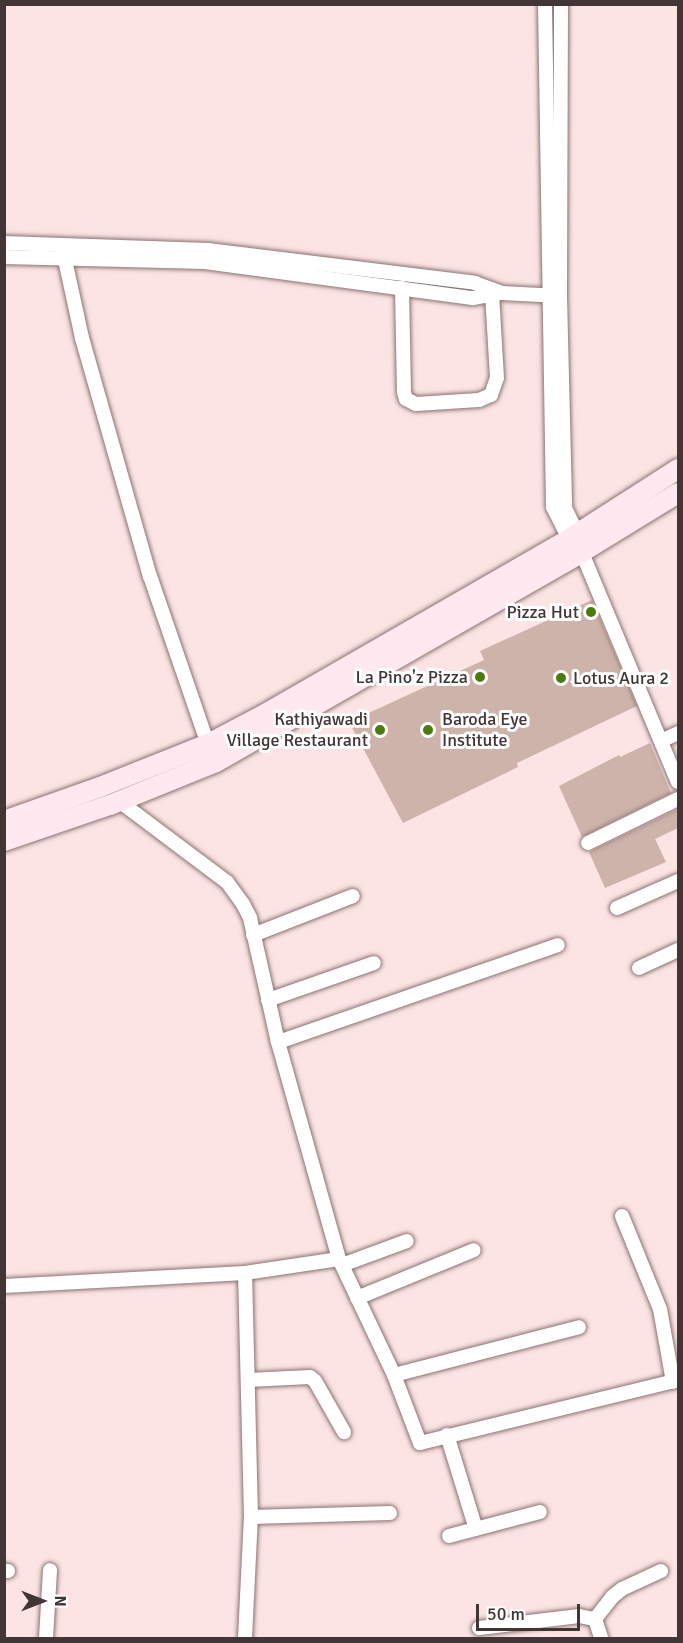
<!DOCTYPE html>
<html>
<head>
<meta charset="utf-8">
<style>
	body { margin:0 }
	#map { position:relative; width:683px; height:1643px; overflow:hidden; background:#fbe4e3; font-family:Signika,sans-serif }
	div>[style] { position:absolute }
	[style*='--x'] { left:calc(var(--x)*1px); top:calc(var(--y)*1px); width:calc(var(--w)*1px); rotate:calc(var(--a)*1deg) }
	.building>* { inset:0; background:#cdb3aa }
	.roads { filter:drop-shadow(0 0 2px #8c7272) drop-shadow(0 0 2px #8c7272) }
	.minor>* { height:14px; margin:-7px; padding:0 7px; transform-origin:7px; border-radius:7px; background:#fff }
	.secondary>* { height:20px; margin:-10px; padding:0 10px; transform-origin:10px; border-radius:10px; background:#fee9f1 }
	.dots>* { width:16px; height:16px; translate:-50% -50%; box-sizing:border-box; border:3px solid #fff; border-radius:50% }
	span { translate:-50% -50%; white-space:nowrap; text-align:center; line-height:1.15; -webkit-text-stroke:6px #fff; paint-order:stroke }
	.poi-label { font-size:18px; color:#413635 }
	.right { translate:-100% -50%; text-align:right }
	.left { translate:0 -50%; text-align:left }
	.frame { position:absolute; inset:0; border:6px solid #413635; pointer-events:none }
	.north { position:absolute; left:12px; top:1571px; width:60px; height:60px; -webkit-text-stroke:4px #fff; paint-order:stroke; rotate:90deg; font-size:16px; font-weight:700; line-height:24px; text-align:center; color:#413635 }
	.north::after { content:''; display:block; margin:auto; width:21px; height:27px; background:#413635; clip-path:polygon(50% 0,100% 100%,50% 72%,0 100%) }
	.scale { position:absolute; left:476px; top:1604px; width:104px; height:27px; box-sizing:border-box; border:3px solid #413635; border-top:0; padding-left:8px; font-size:18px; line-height:21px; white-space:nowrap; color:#413635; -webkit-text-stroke:4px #fff; paint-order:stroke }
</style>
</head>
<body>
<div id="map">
	<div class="building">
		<div style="clip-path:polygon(592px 600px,637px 706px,517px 763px,518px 767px,403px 823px,349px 722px,484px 660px,480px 651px)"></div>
		<div style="clip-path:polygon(650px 743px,671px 793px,582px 837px,559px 786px,619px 755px,620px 757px)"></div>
		<div style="clip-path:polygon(678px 809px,678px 828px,655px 839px,666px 862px,605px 888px,589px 852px)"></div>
	</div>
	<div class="roads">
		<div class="minor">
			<div style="--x:545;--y:4;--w:503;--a:89.09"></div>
			<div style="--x:553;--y:507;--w:45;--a:63.4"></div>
			<div style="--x:561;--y:4;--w:292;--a:90.2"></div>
			<div style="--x:560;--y:296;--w:212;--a:88.6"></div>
			<div style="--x:565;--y:508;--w:37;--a:64"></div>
			<div style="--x:4;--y:243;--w:204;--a:2"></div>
			<div style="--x:208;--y:250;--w:269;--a:7"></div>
			<div style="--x:475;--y:283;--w:27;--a:20"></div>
			<div style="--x:62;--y:246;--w:94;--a:77.7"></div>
			<div style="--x:82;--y:338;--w:248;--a:74.1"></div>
			<div style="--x:150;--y:576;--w:178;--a:71"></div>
			<div style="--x:4;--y:257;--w:201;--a:1.4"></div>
			<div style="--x:205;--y:262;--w:270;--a:7.7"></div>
			<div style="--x:473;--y:298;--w:29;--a:-10"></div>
			<div style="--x:502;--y:293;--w:58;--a:3"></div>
			<div style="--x:402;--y:288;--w:104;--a:88.9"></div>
			<div style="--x:404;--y:392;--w:7;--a:74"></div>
			<div style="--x:406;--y:399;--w:11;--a:27"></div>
			<div style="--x:416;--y:404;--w:63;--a:-3.6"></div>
			<div style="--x:479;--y:400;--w:13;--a:-23"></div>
			<div style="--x:491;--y:395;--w:18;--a:-71"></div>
			<div style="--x:497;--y:378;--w:83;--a:-93.4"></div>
			<div style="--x:582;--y:553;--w:248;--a:67.3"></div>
			<div style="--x:661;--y:741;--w:19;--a:-25"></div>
			<div style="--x:119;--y:801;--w:135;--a:36.9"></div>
			<div style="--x:227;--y:882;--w:27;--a:54"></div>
			<div style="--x:243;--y:904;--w:16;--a:63"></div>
			<div style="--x:250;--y:918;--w:127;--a:77.3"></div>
			<div style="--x:278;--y:1042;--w:225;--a:74.3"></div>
			<div style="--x:339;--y:1259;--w:128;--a:64.6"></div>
			<div style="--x:394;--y:1375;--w:73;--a:69.1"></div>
			<div style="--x:420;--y:1443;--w:266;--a:-13.7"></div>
			<div style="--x:588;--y:843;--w:100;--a:-26.1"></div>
			<div style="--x:617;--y:908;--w:67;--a:-23.9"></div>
			<div style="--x:253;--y:935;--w:107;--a:-21.3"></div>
			<div style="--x:639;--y:968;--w:43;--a:-24.8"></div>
			<div style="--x:268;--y:1000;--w:112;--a:-19.2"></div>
			<div style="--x:278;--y:1042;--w:296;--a:-19.1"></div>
			<div style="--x:622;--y:1216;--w:100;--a:67.8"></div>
			<div style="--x:660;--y:1309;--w:74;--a:79.9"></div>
			<div style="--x:342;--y:1265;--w:69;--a:-20.3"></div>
			<div style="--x:4;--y:1286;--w:241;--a:-3.1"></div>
			<div style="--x:245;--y:1273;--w:95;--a:-8.5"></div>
			<div style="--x:357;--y:1298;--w:126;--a:-22.3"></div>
			<div style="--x:394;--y:1375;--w:191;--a:-14.5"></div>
			<div style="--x:248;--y:1380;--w:62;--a:-2.8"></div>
			<div style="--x:310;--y:1377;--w:6;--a:39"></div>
			<div style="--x:315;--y:1381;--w:59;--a:60.4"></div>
			<div style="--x:447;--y:1435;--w:98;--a:72.9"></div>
			<div style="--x:251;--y:1517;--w:139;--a:-1.6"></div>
			<div style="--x:449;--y:1536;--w:94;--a:-14.8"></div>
			<div style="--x:4;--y:1571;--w:4;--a:0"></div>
			<div style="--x:595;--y:1619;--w:28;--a:-52"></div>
			<div style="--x:612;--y:1597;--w:13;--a:-39"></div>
			<div style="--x:622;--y:1589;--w:43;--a:-24.8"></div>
			<div style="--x:479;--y:1628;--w:101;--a:-6.8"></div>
			<div style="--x:579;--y:1616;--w:16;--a:11"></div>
			<div style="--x:595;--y:1619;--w:20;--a:72"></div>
			<div style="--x:46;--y:1638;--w:68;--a:-86.6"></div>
			<div style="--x:245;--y:1638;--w:121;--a:-87.2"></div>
			<div style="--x:251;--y:1517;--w:244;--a:-91.4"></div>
		</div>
		<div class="secondary">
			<div style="--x:4;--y:821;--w:102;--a:-19.5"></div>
			<div style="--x:100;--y:787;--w:116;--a:-21.7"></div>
			<div style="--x:208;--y:744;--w:67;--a:-27.7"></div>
			<div style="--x:267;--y:713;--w:349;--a:-29.9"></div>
			<div style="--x:569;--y:539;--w:130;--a:-32.7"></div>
			<div style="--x:4;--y:841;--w:112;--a:-18.8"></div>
			<div style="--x:110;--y:805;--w:114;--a:-22.1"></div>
			<div style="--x:216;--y:762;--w:416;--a:-29.8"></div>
			<div style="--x:577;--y:555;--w:119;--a:-31.5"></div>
		</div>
	</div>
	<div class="dots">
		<div style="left:591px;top:612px;background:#497c0c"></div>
		<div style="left:480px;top:677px;background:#497c0c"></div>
		<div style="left:561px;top:678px;background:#497c0c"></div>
		<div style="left:380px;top:730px;background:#497c0c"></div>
		<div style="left:428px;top:730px;background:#497c0c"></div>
	</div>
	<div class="poi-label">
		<span class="right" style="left:579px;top:612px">Pizza Hut</span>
		<span class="right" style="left:468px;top:677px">La Pino'z Pizza</span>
		<span class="left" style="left:573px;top:678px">Lotus Aura 2</span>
		<span class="right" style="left:368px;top:730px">Kathiyawadi<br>Village Restaurant</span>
		<span class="left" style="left:442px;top:730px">Baroda Eye<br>Institute</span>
	</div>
	<div class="frame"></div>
	<div class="north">N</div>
	<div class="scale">50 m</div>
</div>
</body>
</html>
